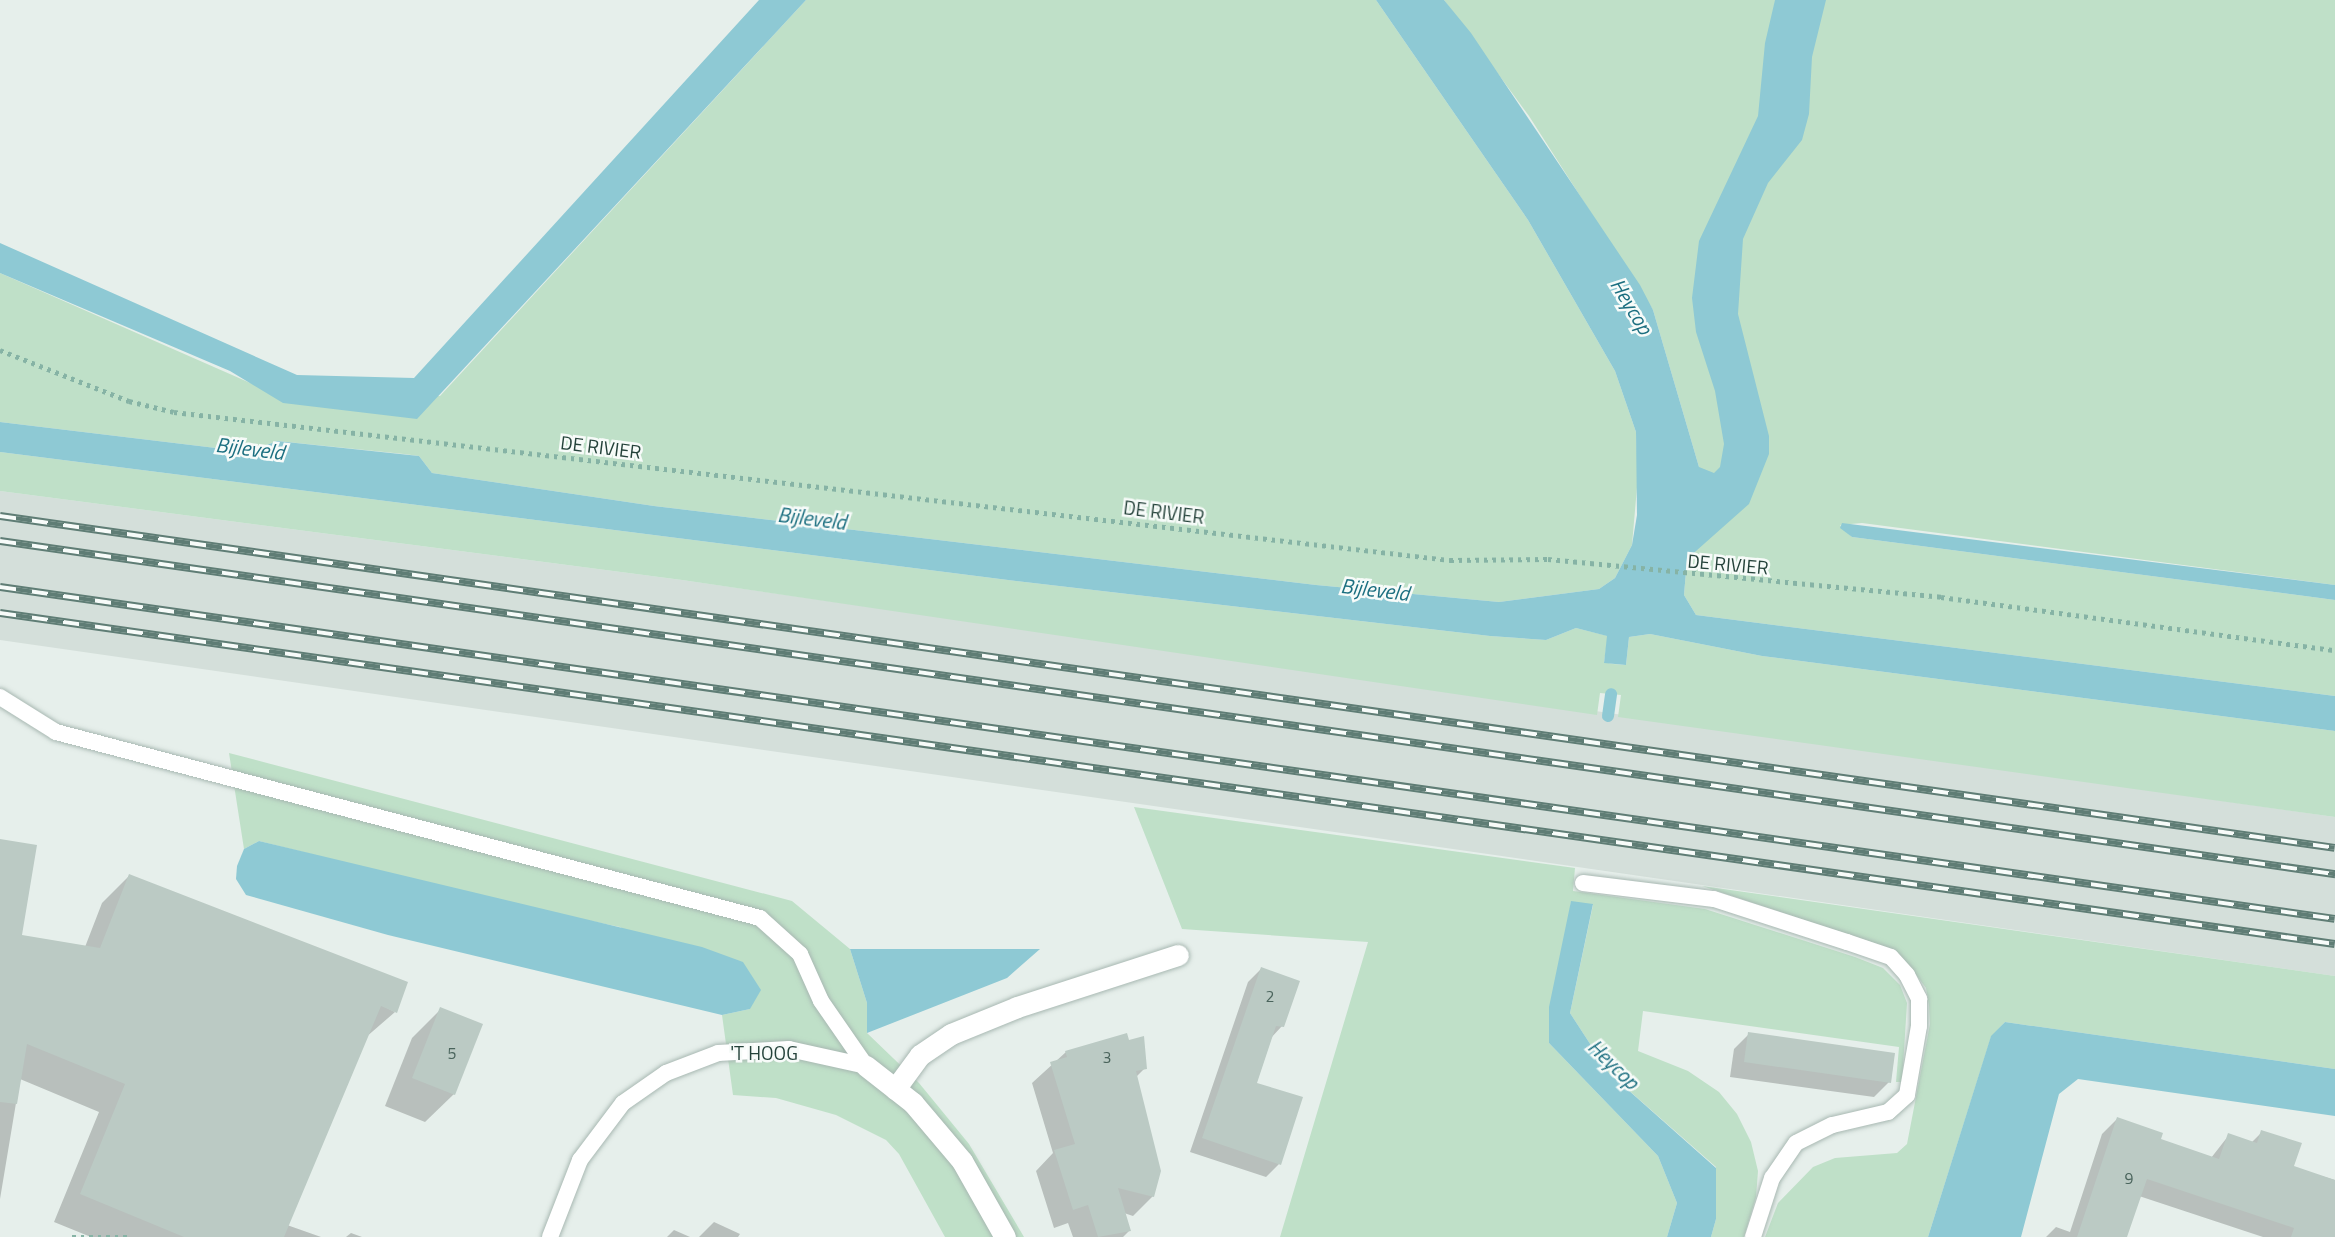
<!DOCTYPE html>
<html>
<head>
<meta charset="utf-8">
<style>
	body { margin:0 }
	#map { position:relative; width:2335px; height:1237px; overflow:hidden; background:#e6efeb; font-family:"Titillium Web",sans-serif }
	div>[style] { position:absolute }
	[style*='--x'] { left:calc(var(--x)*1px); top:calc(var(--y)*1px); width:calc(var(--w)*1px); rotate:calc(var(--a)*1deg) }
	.built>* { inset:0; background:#d4dfda }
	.green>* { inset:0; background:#bfe0c8 }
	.water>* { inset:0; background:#8ec9d4 }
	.shadow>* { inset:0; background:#0003 }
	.stream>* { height:12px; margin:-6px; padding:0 6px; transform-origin:6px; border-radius:6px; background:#8ec9d4 }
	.building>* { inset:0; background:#bbcac4 }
	.path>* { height:4.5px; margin-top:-2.25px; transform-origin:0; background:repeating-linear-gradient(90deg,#86b3a5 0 3.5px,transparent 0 8.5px) }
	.roads { filter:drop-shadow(0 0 2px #a8b8b2) drop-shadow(0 0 2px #a8b8b2) }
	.service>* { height:16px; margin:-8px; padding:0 8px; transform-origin:8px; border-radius:8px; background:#fff }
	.minor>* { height:21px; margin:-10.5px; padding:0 10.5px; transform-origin:10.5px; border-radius:10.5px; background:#fff }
	.rail>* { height:8px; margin-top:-4px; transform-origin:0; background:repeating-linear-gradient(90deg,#f7fbf9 0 16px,#5f7d75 0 32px); box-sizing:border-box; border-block:2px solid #5f7d75 }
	span { translate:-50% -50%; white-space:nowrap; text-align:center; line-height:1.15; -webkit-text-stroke:5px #f7fbf9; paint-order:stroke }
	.number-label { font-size:16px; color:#4a645c }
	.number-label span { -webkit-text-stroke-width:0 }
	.street-label { font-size:19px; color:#24423a }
	.water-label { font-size:21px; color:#1c6f80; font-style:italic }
</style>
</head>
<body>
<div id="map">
	<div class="built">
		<div style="clip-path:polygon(0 491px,682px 580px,2335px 817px,2335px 976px,0 640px)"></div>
	</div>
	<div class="green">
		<div style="clip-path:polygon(806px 0,1376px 0,1528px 220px,1615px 371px,1636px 432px,1638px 476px,1632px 545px,1615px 578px,1599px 589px,1499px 602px,1316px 585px,654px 506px,432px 473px,419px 456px,404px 454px,277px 441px,249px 452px,0 422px,0 273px,257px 386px,440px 396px)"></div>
		<div style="clip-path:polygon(1444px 0,2335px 0,2335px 585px,1862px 523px,1840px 525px,1852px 537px,2335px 600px,2335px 696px,1696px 615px,1684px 595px,1687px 559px,1699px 545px,1699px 467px,1653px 310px,1529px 116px)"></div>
		<div style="clip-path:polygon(0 452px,1008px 580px,1490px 636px,1546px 640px,1576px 628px,1608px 636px,1604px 662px,1613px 664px,1626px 665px,1629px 637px,1650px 634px,1762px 656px,2335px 731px,2335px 817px,1618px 717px,1621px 695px,1600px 693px,1597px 715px,682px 580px,0 491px)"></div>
		<div style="clip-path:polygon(229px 753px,792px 901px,850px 949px,867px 1003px,867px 1033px,919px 1083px,969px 1144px,1024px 1237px,945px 1237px,899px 1154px,886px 1140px,836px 1115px,776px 1098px,733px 1095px,722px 1015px,750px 1009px,620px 927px,514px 905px,259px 841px,244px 849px)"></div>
		<div style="clip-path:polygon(1134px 807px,1575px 868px,1573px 891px,1705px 909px,1855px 957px,1883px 968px,1900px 985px,1907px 1003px,1902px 1082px,1896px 1082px,1899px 1047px,1643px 1011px,1638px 1051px,1688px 1071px,1719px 1092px,1737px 1114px,1751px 1142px,1758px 1171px,1756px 1197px,1744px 1237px,1711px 1237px,1716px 1219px,1716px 1167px,1609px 1073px,1570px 1013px,1593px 905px,1571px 902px,1549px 1043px,1658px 1156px,1677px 1203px,1667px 1237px,1280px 1237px,1368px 942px,1182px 929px)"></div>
		<div style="clip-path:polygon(1702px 886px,2335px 976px,2335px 1069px,2005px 1022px,1991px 1037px,1928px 1237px,1765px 1237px,1778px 1203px,1813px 1167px,1835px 1158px,1897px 1153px,1907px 1144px,1930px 1024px,1929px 1005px,1926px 988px,1911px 968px,1874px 943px)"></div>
	</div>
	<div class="water">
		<div style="clip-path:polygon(759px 0,806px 0,417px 419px,283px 403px,230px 371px,0 273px,0 243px,297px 375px,414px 378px)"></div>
		<div style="clip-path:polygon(1376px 0,1444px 0,1471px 33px,1640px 285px,1653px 310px,1699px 467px,1714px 473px,1720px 467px,1724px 444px,1715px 391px,1696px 332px,1692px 298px,1699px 241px,1758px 116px,1765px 43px,1775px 0,1826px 0,1812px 57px,1809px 114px,1802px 140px,1768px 183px,1743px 239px,1738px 314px,1769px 436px,1769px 454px,1749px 504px,1687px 559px,1684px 595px,1696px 615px,2335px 696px,2335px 731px,1762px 656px,1650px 634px,1629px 637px,1626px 665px,1604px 663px,1607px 636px,1576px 628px,1546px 640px,1490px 636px,1008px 580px,0 452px,0 422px,249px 452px,277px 441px,419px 456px,432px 473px,654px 506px,1316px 585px,1499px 602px,1599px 589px,1615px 578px,1632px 545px,1637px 515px,1636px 432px,1615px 371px,1528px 220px)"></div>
		<div style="clip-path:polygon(1842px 523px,2335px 585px,2335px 600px,1852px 537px,1840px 528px)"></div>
		<div style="clip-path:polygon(259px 841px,702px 947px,743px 962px,761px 990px,750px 1009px,722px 1015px,388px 935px,246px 895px,236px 879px,237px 866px,244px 849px)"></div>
		<div style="clip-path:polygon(1571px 901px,1593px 904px,1570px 1013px,1609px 1073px,1716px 1168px,1716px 1219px,1711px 1237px,1667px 1237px,1677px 1203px,1658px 1156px,1549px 1043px,1549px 1007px)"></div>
		<div style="clip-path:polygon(1040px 949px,1007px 978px,867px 1033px,867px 1003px,850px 949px)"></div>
		<div style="clip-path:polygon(2005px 1022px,2335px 1069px,2335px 1116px,2078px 1079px,2059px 1094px,2021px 1237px,1928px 1237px,1991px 1036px)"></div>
	</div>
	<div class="shadow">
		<div style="clip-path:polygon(0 841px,20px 937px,85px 947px,102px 903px,129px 876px,395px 1012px,365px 1038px,287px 1225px,321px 1237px,91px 1237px,54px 1222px,99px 1112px,20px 1079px,0 1199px)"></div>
		<div style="clip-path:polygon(1261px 969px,1282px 1026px,1270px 1039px,1255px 1084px,1279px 1164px,1266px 1177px,1190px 1152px,1248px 982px)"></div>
		<div style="clip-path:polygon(440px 1010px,454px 1094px,425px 1122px,385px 1106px,412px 1038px)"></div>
		<div style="clip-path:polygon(1749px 1034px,1889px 1082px,1874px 1097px,1730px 1077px,1734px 1049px)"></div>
		<div style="clip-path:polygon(1066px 1052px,1145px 1068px,1136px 1077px,1153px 1196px,1133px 1216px,1124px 1213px,1129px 1231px,1123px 1237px,1073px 1237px,1068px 1223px,1054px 1228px,1036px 1171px,1053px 1153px,1032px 1083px)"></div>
		<div style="clip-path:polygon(2117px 1119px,2159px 1140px,2211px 1158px,2229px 1135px,2251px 1143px,2262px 1132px,2291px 1167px,2335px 1180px,2335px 1237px,2263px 1237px,2139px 1196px,2125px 1237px,2046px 1237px,2056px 1227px,2070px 1232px,2102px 1134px)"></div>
		<div style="clip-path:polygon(714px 1222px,740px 1234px,738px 1237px,699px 1237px)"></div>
		<div style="clip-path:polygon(674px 1230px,690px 1237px,667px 1237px)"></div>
		<div style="clip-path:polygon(351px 1233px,362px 1237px,346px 1237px)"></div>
	</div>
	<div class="stream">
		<div style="--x:1608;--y:716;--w:22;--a:-82"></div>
	</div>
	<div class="building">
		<div style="clip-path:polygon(0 839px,37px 845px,22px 935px,100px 948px,129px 874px,408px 982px,397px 1013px,381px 1006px,284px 1237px,184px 1237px,80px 1194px,125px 1084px,27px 1044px,17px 1104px,0 1102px)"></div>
		<div style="clip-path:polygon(1261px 967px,1300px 981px,1284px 1027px,1276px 1026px,1257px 1083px,1303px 1097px,1281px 1165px,1202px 1138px)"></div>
		<div style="clip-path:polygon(440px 1007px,483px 1024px,455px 1095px,412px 1078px)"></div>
		<div style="clip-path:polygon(1748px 1032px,1895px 1053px,1891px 1083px,1744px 1062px)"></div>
		<div style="clip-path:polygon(1127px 1033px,1129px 1040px,1144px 1036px,1147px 1069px,1136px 1071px,1161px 1171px,1154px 1197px,1118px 1188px,1131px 1231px,1098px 1237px,1088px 1205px,1073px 1210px,1054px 1150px,1075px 1144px,1050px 1062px,1067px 1057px,1065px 1051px)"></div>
		<div style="clip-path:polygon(2117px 1117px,2163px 1133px,2161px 1139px,2219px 1159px,2228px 1133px,2257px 1143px,2261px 1130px,2302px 1143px,2294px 1166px,2335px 1180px,2335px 1237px,2291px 1237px,2294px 1228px,2147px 1179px,2127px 1237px,2077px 1237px)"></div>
	</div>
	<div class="path">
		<div style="--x:0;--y:350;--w:139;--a:21.6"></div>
		<div style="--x:129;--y:401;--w:46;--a:13.7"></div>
		<div style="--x:174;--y:412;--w:1285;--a:6.62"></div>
		<div style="--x:1450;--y:560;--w:98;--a:-0.6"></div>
		<div style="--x:1548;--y:559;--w:395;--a:5.5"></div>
		<div style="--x:1941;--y:597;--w:398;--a:7.7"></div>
		<div style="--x:72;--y:1237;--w:56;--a:0"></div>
	</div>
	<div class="roads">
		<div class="service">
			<div style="--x:0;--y:697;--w:66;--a:32"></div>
			<div style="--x:56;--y:732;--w:728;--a:14.8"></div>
			<div style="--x:760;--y:918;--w:54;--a:42"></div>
			<div style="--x:800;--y:954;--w:51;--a:65.9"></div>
			<div style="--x:821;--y:1001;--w:79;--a:55.3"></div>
			<div style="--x:1583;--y:883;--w:132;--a:7"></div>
			<div style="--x:1714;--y:899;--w:140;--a:17.9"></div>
			<div style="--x:1847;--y:942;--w:46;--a:18.8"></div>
			<div style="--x:1891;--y:957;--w:24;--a:48"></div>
			<div style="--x:1907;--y:975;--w:27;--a:63"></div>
			<div style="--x:1919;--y:999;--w:27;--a:90"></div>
			<div style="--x:1919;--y:1026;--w:70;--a:99.9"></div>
			<div style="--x:1907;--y:1095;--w:25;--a:138"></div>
			<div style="--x:1888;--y:1112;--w:57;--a:166.9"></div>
			<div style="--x:1832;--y:1125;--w:40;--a:153.4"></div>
			<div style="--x:1796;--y:1143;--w:42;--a:124.4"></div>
			<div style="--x:1772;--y:1178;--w:62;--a:107.9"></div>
			<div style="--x:550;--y:1237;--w:83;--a:-68.7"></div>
			<div style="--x:580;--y:1160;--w:71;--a:-53"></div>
			<div style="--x:623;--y:1103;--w:52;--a:-34.9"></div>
			<div style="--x:666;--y:1073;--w:56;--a:-21"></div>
			<div style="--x:718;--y:1053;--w:71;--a:-3.2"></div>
			<div style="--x:789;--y:1049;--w:79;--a:12.4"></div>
		</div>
		<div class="minor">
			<div style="--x:866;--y:1066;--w:60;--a:38.2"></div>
			<div style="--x:913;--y:1103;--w:76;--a:49.8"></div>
			<div style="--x:962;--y:1161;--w:87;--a:60.5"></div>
			<div style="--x:895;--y:1089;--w:42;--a:-53.7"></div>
			<div style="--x:920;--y:1055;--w:37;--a:-34"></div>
			<div style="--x:951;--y:1034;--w:71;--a:-22.2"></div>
			<div style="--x:1017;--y:1007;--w:169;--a:-17.9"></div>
		</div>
	</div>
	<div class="rail">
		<div style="--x:0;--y:516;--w:2358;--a:8.09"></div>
		<div style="--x:0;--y:541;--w:2359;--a:8.12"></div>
		<div style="--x:0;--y:587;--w:2358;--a:8.09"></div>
		<div style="--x:0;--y:613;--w:2358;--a:8.07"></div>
	</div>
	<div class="number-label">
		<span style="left:1270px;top:996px">2</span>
		<span style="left:452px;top:1053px">5</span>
		<span style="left:1107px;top:1057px">3</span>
		<span style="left:2129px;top:1178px">9</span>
	</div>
	<div class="street-label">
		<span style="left:601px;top:447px;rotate:7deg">DE RIVIER</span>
		<span style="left:1164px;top:512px;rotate:7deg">DE RIVIER</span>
		<span style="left:1728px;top:564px;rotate:5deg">DE RIVIER</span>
		<span style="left:764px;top:1053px">'T HOOG</span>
	</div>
	<div class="water-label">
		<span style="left:1632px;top:306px;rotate:59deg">Heycop</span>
		<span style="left:250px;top:448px;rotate:7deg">Bijleveld</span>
		<span style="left:812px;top:518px;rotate:7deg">Bijleveld</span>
		<span style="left:1375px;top:589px;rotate:7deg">Bijleveld</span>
		<span style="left:1614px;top:1064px;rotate:44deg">Heycop</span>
	</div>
</div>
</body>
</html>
